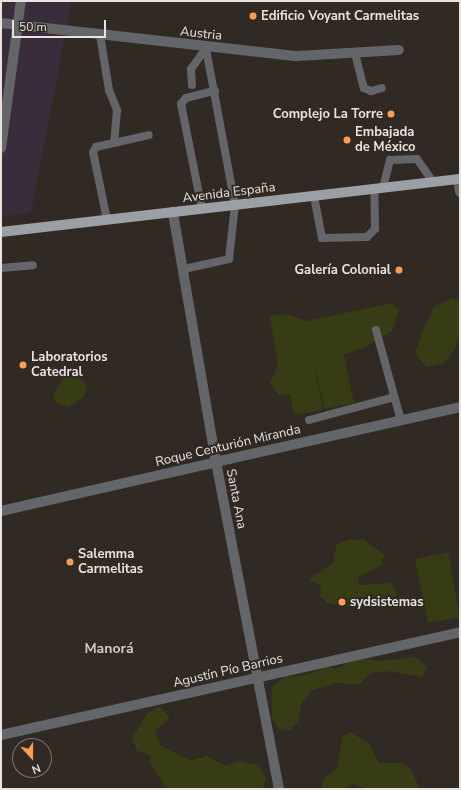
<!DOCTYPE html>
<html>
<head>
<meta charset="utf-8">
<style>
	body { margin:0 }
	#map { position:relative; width:461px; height:790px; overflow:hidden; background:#312924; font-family:"Nunito Sans",sans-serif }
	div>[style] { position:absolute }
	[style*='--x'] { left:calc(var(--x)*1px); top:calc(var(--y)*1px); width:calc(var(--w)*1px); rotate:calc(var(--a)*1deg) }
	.commercial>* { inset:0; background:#3a2d3b }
	.green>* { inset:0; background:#373c14 }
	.service>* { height:8px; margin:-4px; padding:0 4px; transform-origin:4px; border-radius:4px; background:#646569 }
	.minor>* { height:10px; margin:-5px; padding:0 5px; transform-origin:5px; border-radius:5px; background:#646569 }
	.tertiary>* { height:10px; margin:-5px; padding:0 5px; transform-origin:5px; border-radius:5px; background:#646569 }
	.primary>* { height:10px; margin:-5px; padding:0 5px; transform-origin:5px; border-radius:5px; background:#9d9fa7 }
	.dots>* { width:11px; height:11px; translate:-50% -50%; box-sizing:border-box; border:2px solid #312924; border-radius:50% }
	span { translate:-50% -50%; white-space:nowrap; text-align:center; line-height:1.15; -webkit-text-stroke:4px #312924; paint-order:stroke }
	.poi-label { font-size:13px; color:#e9e3e0; font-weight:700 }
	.left { translate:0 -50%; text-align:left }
	.right { translate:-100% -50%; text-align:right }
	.street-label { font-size:13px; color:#e9e3e0 }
	.neighbourhood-label { font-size:14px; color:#d4c9c3; font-weight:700 }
	.frame { position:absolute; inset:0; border:2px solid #e9e3e0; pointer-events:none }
	.north { position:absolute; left:12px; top:738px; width:40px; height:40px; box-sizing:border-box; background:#312924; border:1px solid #7b736f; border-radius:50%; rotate:159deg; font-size:11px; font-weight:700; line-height:16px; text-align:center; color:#e9e3e0 }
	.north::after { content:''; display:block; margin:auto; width:14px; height:18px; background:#fb9e51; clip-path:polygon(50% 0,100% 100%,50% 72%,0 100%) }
	.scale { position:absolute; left:12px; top:20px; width:94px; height:18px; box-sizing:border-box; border:2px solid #e9e3e0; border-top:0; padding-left:5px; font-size:12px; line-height:14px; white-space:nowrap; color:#e9e3e0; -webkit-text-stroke:3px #312924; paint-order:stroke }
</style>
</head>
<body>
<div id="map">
	<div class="commercial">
		<div style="clip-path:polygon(1px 1px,72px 1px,31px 212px,1px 217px)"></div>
	</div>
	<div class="green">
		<div style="clip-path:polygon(452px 298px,460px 301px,460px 333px,454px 351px,443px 364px,427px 367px,415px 354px,422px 333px,434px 307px)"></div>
		<div style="clip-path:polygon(392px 303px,399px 310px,392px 331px,368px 346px,344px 355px,354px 403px,325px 409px,313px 360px,323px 410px,294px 415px,290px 394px,279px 395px,270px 383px,278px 365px,270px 316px,287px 314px,307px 321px)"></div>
		<div style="clip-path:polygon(73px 373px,87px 385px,84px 397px,69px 407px,56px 403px,53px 397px,59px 384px,66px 375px)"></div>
		<div style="clip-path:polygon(348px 540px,365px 540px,384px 555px,382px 565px,359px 577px,358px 585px,390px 583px,397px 591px,394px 601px,374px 607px,365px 604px,348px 607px,328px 603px,320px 596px,321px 586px,309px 579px,332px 564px,337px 544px)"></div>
		<div style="clip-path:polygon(448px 552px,460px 617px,428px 623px,415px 559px)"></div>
		<div style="clip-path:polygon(415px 657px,427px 667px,422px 677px,387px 671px,371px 673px,358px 685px,339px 683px,312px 690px,301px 704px,299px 721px,290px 730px,280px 730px,272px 719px,272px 687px,285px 677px,306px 675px,326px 667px,336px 669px,359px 658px,380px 661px)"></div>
		<div style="clip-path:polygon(160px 706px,170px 718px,155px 730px,160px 745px,191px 761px,207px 756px,226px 766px,238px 761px,259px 765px,266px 778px,263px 789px,167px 789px,150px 763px,150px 755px,137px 751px,132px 738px,147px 714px)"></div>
		<div style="clip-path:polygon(351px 732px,369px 744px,379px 763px,402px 763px,411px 769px,420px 789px,368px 789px,352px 784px,347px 789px,322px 789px,324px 778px,337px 769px,342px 737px)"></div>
	</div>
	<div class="service">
		<div style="--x:100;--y:35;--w:56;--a:80.7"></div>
		<div style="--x:109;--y:90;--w:22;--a:68"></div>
		<div style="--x:117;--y:110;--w:33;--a:95"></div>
		<div style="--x:355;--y:53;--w:36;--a:76"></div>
		<div style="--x:364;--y:88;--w:8;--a:23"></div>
		<div style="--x:371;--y:91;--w:11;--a:-15"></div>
		<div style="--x:192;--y:85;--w:16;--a:-94"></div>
		<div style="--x:191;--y:69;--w:26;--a:-54"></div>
		<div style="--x:383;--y:188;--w:29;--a:-76"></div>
		<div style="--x:390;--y:160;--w:27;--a:-2"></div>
		<div style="--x:417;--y:159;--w:28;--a:55"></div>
		<div style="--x:314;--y:196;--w:43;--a:79.2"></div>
		<div style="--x:322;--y:238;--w:45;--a:-1.3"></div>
		<div style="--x:367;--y:237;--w:11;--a:-45"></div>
		<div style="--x:375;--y:229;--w:39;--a:-91"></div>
		<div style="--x:202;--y:209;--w:107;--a:-101.3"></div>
		<div style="--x:181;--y:104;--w:8;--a:-50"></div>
		<div style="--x:186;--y:98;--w:30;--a:-14"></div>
		<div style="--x:107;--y:220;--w:69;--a:-101.6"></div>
		<div style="--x:93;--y:152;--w:6;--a:-59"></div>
		<div style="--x:96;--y:147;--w:54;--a:-12.8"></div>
		<div style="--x:1;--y:268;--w:32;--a:-5"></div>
		<div style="--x:184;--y:269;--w:46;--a:-12.5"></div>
		<div style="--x:229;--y:259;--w:54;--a:-83.7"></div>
		<div style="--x:235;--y:205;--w:160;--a:-100.5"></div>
		<div style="--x:376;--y:330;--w:94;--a:74.6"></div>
		<div style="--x:309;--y:420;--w:88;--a:-15.1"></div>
	</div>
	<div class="minor">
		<div style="--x:1;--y:23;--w:298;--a:6.4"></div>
		<div style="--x:297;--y:56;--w:102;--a:-3.4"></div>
		<div style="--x:458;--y:179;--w:13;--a:81"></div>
		<div style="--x:1;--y:735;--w:470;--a:-12.6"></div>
		<div style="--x:279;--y:789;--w:333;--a:-100.9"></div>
		<div style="--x:216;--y:462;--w:250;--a:-12.7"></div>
	</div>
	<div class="tertiary">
		<div style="--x:1;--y:148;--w:148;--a:-82.3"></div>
		<div style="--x:1;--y:511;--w:221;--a:-12.8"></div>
		<div style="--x:216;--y:462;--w:254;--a:-99.8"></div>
	</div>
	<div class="primary">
		<div style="--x:1;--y:232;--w:462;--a:-6.6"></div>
	</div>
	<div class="dots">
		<div style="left:253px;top:16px;background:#fb9e51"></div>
		<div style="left:391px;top:114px;background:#fb9e51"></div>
		<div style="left:347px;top:140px;background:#fb9e51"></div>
		<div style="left:399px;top:270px;background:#fb9e51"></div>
		<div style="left:23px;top:365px;background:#fb9e51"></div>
		<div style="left:70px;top:562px;background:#fb9e51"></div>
		<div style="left:342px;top:602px;background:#fb9e51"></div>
	</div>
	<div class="poi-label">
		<span class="left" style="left:261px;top:16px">Edificio Voyant Carmelitas</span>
		<span class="right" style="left:383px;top:114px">Complejo La Torre</span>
		<span class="left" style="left:355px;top:140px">Embajada<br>de México</span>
		<span class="right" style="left:391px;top:270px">Galería Colonial</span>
		<span class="left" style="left:31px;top:365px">Laboratorios<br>Catedral</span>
		<span class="left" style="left:78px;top:562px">Salemma<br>Carmelitas</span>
		<span class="left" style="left:350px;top:602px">sydsistemas</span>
	</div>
	<div class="street-label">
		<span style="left:201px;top:34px;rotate:6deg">Austria</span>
		<span style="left:229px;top:193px;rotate:-7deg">Avenida España</span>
		<span style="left:228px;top:446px;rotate:-13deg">Roque Centurión Miranda</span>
		<span style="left:236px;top:499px;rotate:79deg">Santa Ana</span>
		<span style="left:228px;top:671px;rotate:-13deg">Agustín Pío Barrios</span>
	</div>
	<div class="neighbourhood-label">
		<span style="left:109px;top:649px">Manorá</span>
	</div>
	<div class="frame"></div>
	<div class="north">N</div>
	<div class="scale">50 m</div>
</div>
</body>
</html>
